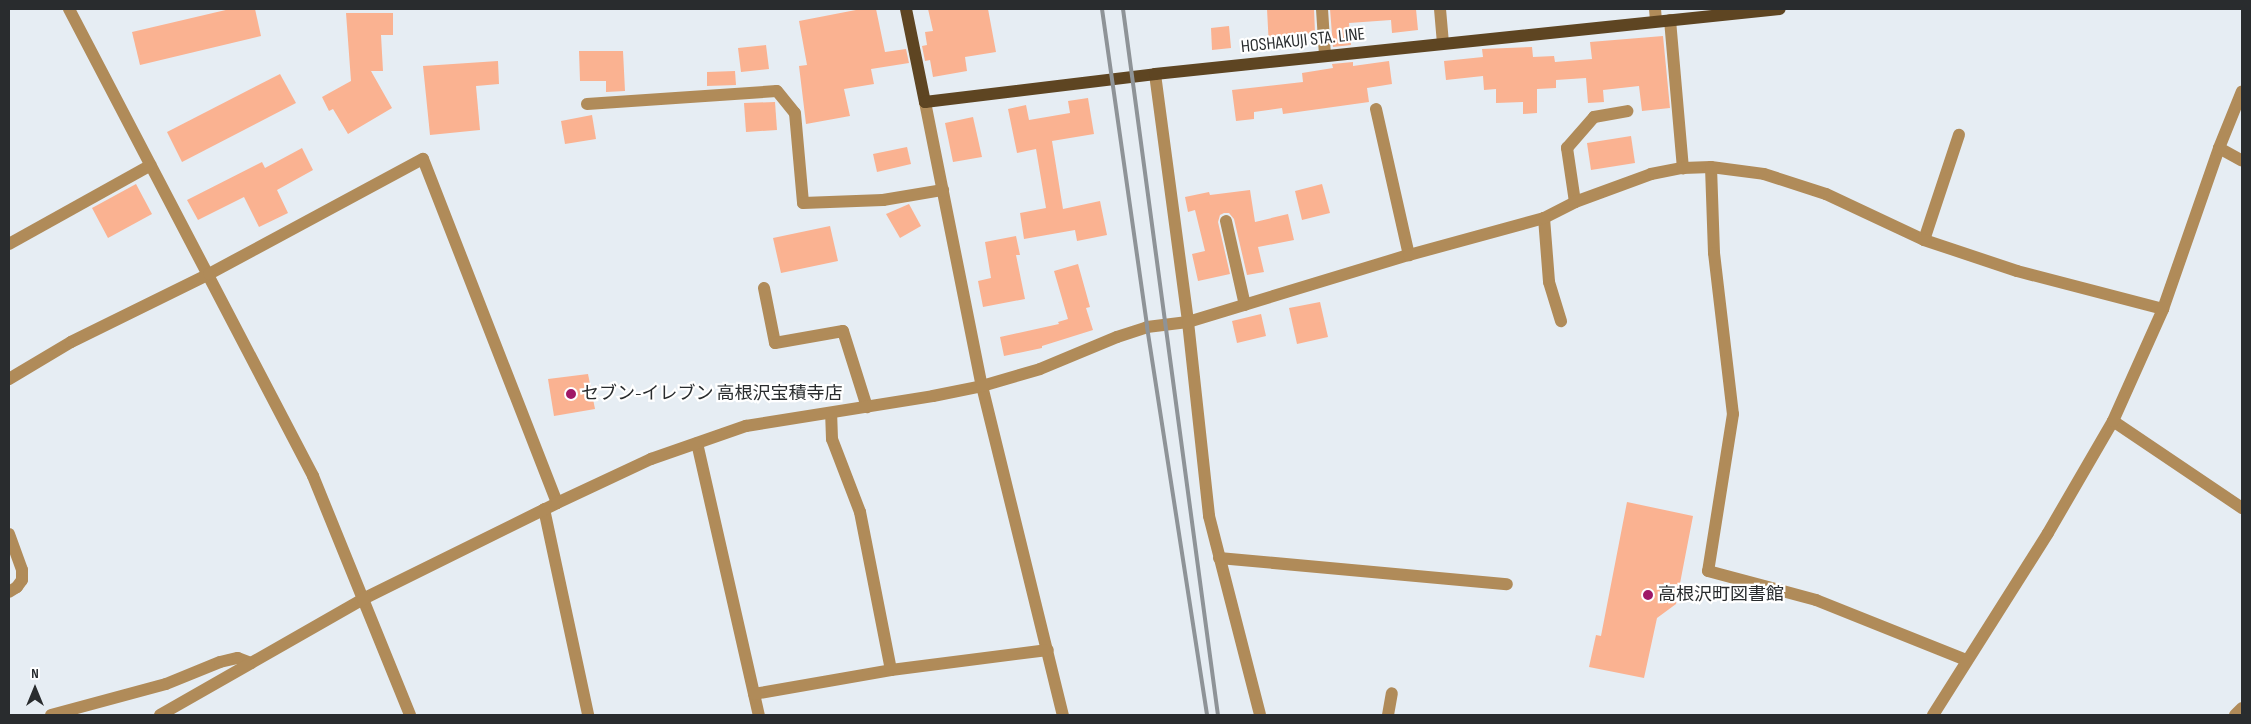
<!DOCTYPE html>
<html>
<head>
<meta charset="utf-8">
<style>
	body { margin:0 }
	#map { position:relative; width:2251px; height:724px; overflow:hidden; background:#e6edf3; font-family:"Sofia Sans Condensed","Noto Sans JP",sans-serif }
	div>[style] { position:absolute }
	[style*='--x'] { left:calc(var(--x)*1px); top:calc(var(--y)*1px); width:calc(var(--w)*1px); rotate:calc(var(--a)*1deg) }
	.building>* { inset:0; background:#fab291 }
	.minor>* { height:12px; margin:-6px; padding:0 6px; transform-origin:6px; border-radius:6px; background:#b08b59 }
	.major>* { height:12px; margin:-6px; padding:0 6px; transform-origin:6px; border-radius:6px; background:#5e4522 }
	.rail>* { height:4px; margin:-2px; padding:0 2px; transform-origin:2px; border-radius:2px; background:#8e9397 }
	.dots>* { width:14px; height:14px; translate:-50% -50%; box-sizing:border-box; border:2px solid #fff; border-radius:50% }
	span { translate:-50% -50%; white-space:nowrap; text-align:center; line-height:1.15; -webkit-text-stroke:4.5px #fff; paint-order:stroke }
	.street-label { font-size:18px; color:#292c2e }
	.poi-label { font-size:18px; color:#292c2e }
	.left { translate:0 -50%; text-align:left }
	.frame { position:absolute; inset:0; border:10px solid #292c2e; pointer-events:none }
	.north { position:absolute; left:10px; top:664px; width:50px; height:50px; -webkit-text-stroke:4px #fff; paint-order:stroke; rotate:0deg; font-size:14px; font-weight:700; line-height:20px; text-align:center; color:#292c2e }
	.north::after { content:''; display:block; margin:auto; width:18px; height:22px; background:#292c2e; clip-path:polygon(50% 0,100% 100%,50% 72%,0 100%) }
</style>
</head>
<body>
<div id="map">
	<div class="building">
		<div style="clip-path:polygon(230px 9px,255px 9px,261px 36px,140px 65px,132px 32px)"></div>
		<div style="clip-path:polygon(861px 9px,876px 9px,885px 52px,906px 49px,909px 63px,871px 69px,874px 84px,844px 89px,850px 116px,806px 124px,799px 66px,807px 65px,799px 21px)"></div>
		<div style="clip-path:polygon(928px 9px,988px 9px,996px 52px,965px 57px,967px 71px,933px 77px,930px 60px,925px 61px,922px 46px,927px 45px,925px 32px,933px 31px)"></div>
		<div style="clip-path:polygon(1267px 9px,1314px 9px,1315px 33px,1292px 35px,1293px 45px,1269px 47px)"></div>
		<div style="clip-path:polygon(1330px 9px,1416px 9px,1418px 30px,1392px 33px,1391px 20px,1349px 23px,1351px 45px,1333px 47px)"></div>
		<div style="clip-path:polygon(346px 13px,393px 13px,393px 35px,381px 35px,383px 71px,371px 71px,392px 108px,348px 134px,333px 109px,329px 111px,322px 97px,351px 81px)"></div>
		<div style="clip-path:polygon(1229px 26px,1231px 48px,1212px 50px,1211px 28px)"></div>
		<div style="clip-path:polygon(1663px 36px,1670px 108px,1642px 111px,1639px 86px,1603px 90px,1604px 102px,1588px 103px,1586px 78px,1556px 80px,1556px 88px,1537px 89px,1537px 113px,1523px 114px,1523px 102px,1496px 103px,1496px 89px,1484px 90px,1483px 76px,1446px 80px,1444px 61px,1483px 57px,1482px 49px,1532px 47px,1533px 57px,1554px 56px,1555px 62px,1592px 59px,1590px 42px)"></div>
		<div style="clip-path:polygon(766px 45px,769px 69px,741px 72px,738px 48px)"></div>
		<div style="clip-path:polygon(579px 51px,623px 51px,625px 91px,606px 92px,606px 81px,580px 81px)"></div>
		<div style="clip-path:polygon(498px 61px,499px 84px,476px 86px,480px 130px,430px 135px,423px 66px)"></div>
		<div style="clip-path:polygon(1389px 61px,1392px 84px,1367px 88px,1369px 102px,1283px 114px,1282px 108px,1254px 112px,1254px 119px,1236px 121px,1232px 90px,1303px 82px,1302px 73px,1333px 68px,1332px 64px,1353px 62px,1353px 66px)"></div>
		<div style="clip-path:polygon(735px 71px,736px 85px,707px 86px,707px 72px)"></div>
		<div style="clip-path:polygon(280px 74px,296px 103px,182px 162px,167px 132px)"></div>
		<div style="clip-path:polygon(1088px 98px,1094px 134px,1052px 141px,1063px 209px,1100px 201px,1107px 235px,1077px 241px,1075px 230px,1024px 239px,1020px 213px,1046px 208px,1036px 149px,1017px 153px,1008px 109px,1026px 105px,1029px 120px,1070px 113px,1068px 101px)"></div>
		<div style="clip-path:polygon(775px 102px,777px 130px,746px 132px,744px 103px)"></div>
		<div style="clip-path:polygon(592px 115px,596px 139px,565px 144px,561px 121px)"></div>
		<div style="clip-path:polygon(973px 117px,982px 157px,953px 162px,945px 123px)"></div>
		<div style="clip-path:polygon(1631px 136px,1635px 163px,1591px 170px,1587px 143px)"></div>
		<div style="clip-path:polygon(907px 147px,911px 164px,877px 172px,873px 154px)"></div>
		<div style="clip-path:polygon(302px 148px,313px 170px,277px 190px,288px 213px,259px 227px,244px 197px,198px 220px,187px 200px,262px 162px,265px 168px)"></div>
		<div style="clip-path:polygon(136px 184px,152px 214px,108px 238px,92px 208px)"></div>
		<div style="clip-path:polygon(1322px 184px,1330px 213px,1302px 220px,1295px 191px)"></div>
		<div style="clip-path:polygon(1250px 190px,1255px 222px,1288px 214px,1294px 240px,1258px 247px,1264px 272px,1247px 275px,1234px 219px,1229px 213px,1224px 213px,1220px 215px,1218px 222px,1230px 274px,1198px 281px,1192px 254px,1205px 251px,1195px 210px,1188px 212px,1185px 197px,1209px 192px,1210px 195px)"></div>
		<div style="clip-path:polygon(909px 204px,921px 226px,900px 238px,886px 214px)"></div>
		<div style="clip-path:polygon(830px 226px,838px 261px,781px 273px,773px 238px)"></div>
		<div style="clip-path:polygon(1016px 236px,1020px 255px,1016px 255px,1025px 299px,983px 307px,978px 281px,991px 278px,985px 242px)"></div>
		<div style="clip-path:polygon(1078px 264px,1090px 307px,1086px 308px,1093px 330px,1042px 346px,1042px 348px,1004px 356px,1000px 337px,1059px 324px,1058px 322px,1068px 319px,1054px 271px)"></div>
		<div style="clip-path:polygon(1320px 302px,1328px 337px,1297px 344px,1289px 308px)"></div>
		<div style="clip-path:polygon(1261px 314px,1266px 336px,1237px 343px,1232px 321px)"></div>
		<div style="clip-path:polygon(588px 374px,595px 409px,554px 416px,548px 379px)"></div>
		<div style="clip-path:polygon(1627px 502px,1693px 516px,1676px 604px,1657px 618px,1644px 678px,1589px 667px,1596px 635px,1601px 636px)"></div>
	</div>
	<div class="minor">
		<div style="--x:69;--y:9;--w:527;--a:62.41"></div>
		<div style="--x:313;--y:476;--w:258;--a:67.9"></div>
		<div style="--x:1322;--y:9;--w:47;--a:86.3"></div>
		<div style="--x:1440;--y:9;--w:34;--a:85"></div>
		<div style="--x:1655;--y:9;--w:12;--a:85"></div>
		<div style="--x:1670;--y:20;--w:149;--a:85"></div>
		<div style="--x:1155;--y:74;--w:250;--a:82.4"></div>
		<div style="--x:1188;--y:322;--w:195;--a:83.8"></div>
		<div style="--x:1209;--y:516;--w:205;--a:75.6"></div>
		<div style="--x:925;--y:102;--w:290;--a:78.7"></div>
		<div style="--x:982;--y:386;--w:339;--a:76.2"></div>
		<div style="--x:587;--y:104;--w:190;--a:-3.9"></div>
		<div style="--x:777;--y:91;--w:28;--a:51"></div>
		<div style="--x:795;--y:113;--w:90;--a:84.9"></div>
		<div style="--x:803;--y:203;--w:80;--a:-2.1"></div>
		<div style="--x:883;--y:200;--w:61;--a:-9.5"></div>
		<div style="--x:1376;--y:109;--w:150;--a:77.3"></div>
		<div style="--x:2219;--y:148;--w:26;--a:29"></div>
		<div style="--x:1711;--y:167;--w:86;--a:88"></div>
		<div style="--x:1714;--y:253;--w:162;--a:83.3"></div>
		<div style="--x:1733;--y:414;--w:159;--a:99"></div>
		<div style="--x:1708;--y:571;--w:112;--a:15"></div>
		<div style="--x:1816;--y:600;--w:162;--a:21.8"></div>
		<div style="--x:1575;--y:202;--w:55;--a:-98.4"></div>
		<div style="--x:1567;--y:148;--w:41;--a:-48.9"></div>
		<div style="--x:1594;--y:117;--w:34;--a:-10"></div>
		<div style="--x:1544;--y:218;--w:64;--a:85.5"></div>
		<div style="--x:1549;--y:282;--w:41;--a:72.9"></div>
		<div style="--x:1226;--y:221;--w:86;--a:77.3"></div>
		<div style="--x:1924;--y:240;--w:111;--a:-71.6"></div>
		<div style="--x:9;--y:244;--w:162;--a:-29.1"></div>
		<div style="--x:764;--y:288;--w:56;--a:78.7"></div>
		<div style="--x:775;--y:343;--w:69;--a:-10"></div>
		<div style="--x:843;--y:331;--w:80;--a:72.5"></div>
		<div style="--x:9;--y:379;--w:72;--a:-30.8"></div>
		<div style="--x:71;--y:342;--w:154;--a:-26.2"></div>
		<div style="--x:209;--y:274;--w:243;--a:-28.3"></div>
		<div style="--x:423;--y:159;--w:369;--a:68.7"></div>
		<div style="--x:2113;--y:421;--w:156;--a:34"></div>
		<div style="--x:697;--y:443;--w:279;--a:77.2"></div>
		<div style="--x:544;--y:509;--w:211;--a:77.9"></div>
		<div style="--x:9;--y:534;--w:38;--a:70"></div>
		<div style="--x:22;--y:570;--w:10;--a:90"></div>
		<div style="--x:22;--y:580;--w:9;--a:126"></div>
		<div style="--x:17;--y:587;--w:9;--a:148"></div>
		<div style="--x:1219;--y:558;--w:289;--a:5.2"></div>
		<div style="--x:891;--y:670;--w:158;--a:-7.3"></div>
		<div style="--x:754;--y:694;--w:139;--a:-9.9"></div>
		<div style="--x:891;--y:670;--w:161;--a:-101.1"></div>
		<div style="--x:860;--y:512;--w:78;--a:-111"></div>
		<div style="--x:832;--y:439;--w:26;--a:-92"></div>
		<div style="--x:51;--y:715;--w:119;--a:-15.1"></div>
		<div style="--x:166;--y:684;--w:58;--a:-22.2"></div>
		<div style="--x:220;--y:662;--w:18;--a:-13"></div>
		<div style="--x:238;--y:658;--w:14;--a:21"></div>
		<div style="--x:160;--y:715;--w:234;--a:-29.7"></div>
		<div style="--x:363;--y:599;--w:216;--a:-26.3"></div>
		<div style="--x:557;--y:503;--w:104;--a:-25.1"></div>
		<div style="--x:651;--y:459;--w:101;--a:-19.2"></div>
		<div style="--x:746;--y:426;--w:189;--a:-9.1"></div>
		<div style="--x:933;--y:396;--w:50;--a:-11.5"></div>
		<div style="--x:982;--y:386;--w:60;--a:-16.3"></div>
		<div style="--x:1040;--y:369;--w:83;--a:-22.6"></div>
		<div style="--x:1117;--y:337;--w:32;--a:-18"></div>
		<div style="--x:1147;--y:327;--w:41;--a:-7"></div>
		<div style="--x:1188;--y:322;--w:231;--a:-16.9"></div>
		<div style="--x:1409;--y:255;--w:140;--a:-15.3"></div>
		<div style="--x:1544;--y:218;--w:35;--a:-27"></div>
		<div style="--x:1575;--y:202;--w:81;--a:-20.2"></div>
		<div style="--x:1651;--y:174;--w:33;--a:-11"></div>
		<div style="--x:1683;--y:168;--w:28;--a:-2"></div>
		<div style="--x:1711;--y:167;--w:53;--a:7.5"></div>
		<div style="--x:1764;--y:174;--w:65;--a:17.9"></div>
		<div style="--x:1826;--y:194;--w:108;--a:25.1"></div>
		<div style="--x:1924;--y:240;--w:98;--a:18.4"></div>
		<div style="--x:2017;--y:271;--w:151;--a:14.6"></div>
		<div style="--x:1388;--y:715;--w:22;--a:-80"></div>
		<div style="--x:1933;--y:715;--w:215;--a:-57.7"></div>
		<div style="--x:2048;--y:533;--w:129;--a:-59.9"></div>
		<div style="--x:2113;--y:421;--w:123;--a:-65.9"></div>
		<div style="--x:2163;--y:309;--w:170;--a:-70.8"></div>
		<div style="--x:2219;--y:148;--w:61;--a:-68"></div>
		<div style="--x:2235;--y:715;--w:10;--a:-45"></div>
	</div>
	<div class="major">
		<div style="--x:906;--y:9;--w:95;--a:78.5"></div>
		<div style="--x:925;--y:102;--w:232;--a:-6.9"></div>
		<div style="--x:1155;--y:74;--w:628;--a:-5.94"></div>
	</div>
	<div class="rail">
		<div style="--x:1102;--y:9;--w:321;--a:81.9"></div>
		<div style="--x:1147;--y:327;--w:393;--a:81.2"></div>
		<div style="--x:1123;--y:9;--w:712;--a:82.34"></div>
	</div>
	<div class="dots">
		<div style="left:571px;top:394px;background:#a01866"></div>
		<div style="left:1648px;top:595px;background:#a01866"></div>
	</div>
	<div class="street-label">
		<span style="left:1303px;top:41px;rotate:-6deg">HOSHAKUJI STA. LINE</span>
	</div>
	<div class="poi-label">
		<span class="left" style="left:581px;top:394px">セブン-イレブン 高根沢宝積寺店</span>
		<span class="left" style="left:1658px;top:595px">高根沢町図書館</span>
	</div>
	<div class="frame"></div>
	<div class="north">N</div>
</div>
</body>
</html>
